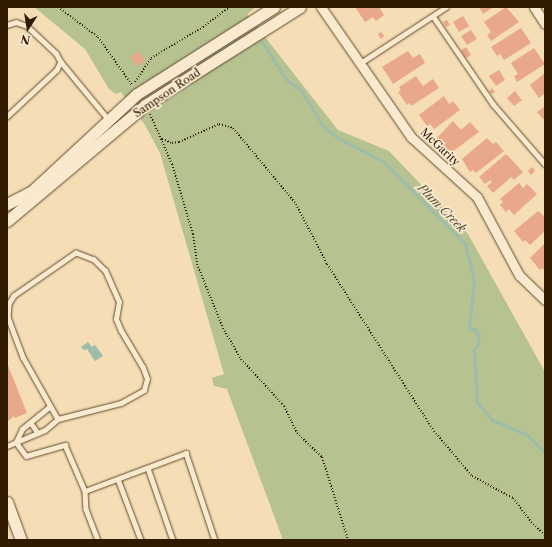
<!DOCTYPE html>
<html>
<head>
<meta charset="utf-8">
<style>
	body { margin:0 }
	#map { position:relative; width:552px; height:547px; overflow:hidden; background:#f5ddb5; font-family:"Libre Caslon Text",serif }
	div>[style] { position:absolute }
	[style*='--x'] { left:calc(var(--x)*1px); top:calc(var(--y)*1px); width:calc(var(--w)*1px); rotate:calc(var(--a)*1deg) }
	.green>* { inset:0; background:#b7c291 }
	.water>* { inset:0; background:#9dbcaa }
	.stream>* { height:3px; margin:-1.5px; padding:0 1.5px; transform-origin:1.5px; border-radius:1.5px; background:#9dbcaa }
	.building>* { inset:0; background:#e8a889 }
	.path>* { height:2px; margin-top:-1px; transform-origin:0; background:repeating-linear-gradient(90deg,#301b00 0 1px,transparent 0 3px) }
	.roads { filter:drop-shadow(0 0 1px #614c2d) drop-shadow(0 0 1px #614c2d) }
	.service>* { height:4.5px; margin:-2.25px; padding:0 2.25px; transform-origin:2.25px; border-radius:2.25px; background:#f8e9cf }
	.minor>* { height:9px; margin:-4.5px; padding:0 4.5px; transform-origin:4.5px; border-radius:4.5px; background:#f8e9cf }
	.tertiary>* { height:11px; margin:-5.5px; padding:0 5.5px; transform-origin:5.5px; border-radius:5.5px; background:#f8e9cf }
	span { translate:-50% -50%; white-space:nowrap; text-align:center; line-height:1.15; -webkit-text-stroke:3.5px #f8e9cf; paint-order:stroke }
	.street-label { font-size:11px; color:#301b00 }
	.water-label { font-size:12px; color:#56533c; font-style:italic }
	.frame { position:absolute; inset:0; border:8px solid #301b00; pointer-events:none }
	.north { position:absolute; left:8px; top:8px; width:40px; height:40px; -webkit-text-stroke:3px #f8e9cf; paint-order:stroke; rotate:192deg; font-size:11px; font-weight:700; line-height:16px; text-align:center; color:#301b00 }
	.north::after { content:''; display:block; margin:auto; width:14px; height:18px; background:#301b00; clip-path:polygon(50% 0,100% 100%,50% 72%,0 100%) }
</style>
</head>
<body>
<div id="map">
	<div class="green">
		<div style="clip-path:polygon(34px 7px,256px 7px,247px 14px,338px 130px,389px 151px,468px 234px,545px 372px,545px 540px,283px 540px,227px 389px,214px 386px,212px 378px,224px 374px,160px 153px,145px 125px,121px 92px,116px 94px,109px 89px,85px 49px)"></div>
	</div>
	<div class="water">
		<div style="clip-path:polygon(88px 342px,92px 347px,95px 345px,103px 356px,95px 361px,87px 349px,84px 350px,81px 347px)"></div>
	</div>
	<div class="stream">
		<div style="--x:262;--y:42;--w:45;--a:56.7"></div>
		<div style="--x:287;--y:80;--w:16;--a:35"></div>
		<div style="--x:300;--y:89;--w:44;--a:58.1"></div>
		<div style="--x:323;--y:126;--w:19;--a:39"></div>
		<div style="--x:338;--y:138;--w:51;--a:27.1"></div>
		<div style="--x:383;--y:161;--w:117;--a:45.3"></div>
		<div style="--x:465;--y:244;--w:37;--a:76"></div>
		<div style="--x:474;--y:280;--w:49;--a:95.8"></div>
		<div style="--x:469;--y:329;--w:6;--a:0"></div>
		<div style="--x:475;--y:329;--w:7;--a:63"></div>
		<div style="--x:478;--y:335;--w:10;--a:90"></div>
		<div style="--x:478;--y:345;--w:6;--a:135"></div>
		<div style="--x:474;--y:349;--w:53;--a:86.8"></div>
		<div style="--x:477;--y:402;--w:23;--a:50"></div>
		<div style="--x:492;--y:420;--w:38;--a:23"></div>
		<div style="--x:527;--y:435;--w:25;--a:45"></div>
	</div>
	<div class="building">
		<div style="clip-path:polygon(355px 7px,379px 7px,384px 15px,376px 21px,373px 17px,365px 22px)"></div>
		<div style="clip-path:polygon(479px 7px,494px 7px,483px 14px)"></div>
		<div style="clip-path:polygon(506px 7px,519px 22px,491px 41px,487px 35px,491px 32px,484px 22px)"></div>
		<div style="clip-path:polygon(463px 16px,469px 26px,459px 32px,453px 22px)"></div>
		<div style="clip-path:polygon(447px 20px,450px 25px,446px 27px,443px 22px)"></div>
		<div style="clip-path:polygon(521px 28px,531px 43px,504px 60px,500px 54px,497px 56px,491px 47px)"></div>
		<div style="clip-path:polygon(471px 30px,477px 39px,467px 45px,461px 36px)"></div>
		<div style="clip-path:polygon(381px 32px,384px 36px,381px 39px,378px 34px)"></div>
		<div style="clip-path:polygon(466px 47px,471px 55px,466px 58px,461px 50px)"></div>
		<div style="clip-path:polygon(534px 48px,545px 64px,517px 82px,514px 76px,518px 74px,511px 63px)"></div>
		<div style="clip-path:polygon(408px 51px,413px 58px,420px 54px,425px 63px,393px 84px,382px 67px)"></div>
		<div style="clip-path:polygon(139px 52px,145px 61px,137px 66px,130px 57px)"></div>
		<div style="clip-path:polygon(499px 70px,505px 80px,496px 86px,489px 76px)"></div>
		<div style="clip-path:polygon(545px 73px,545px 93px,539px 98px,530px 85px)"></div>
		<div style="clip-path:polygon(416px 76px,423px 86px,433px 79px,439px 88px,411px 106px,410px 103px,407px 105px,398px 92px,401px 90px,399px 87px)"></div>
		<div style="clip-path:polygon(492px 88px,495px 92px,492px 94px,489px 91px)"></div>
		<div style="clip-path:polygon(515px 91px,522px 100px,514px 106px,507px 98px)"></div>
		<div style="clip-path:polygon(444px 96px,449px 104px,453px 101px,460px 110px,434px 129px,430px 124px,427px 126px,419px 115px)"></div>
		<div style="clip-path:polygon(545px 106px,545px 119px,544px 120px,537px 112px)"></div>
		<div style="clip-path:polygon(453px 121px,461px 130px,470px 122px,479px 132px,452px 152px,450px 150px,447px 152px,436px 139px)"></div>
		<div style="clip-path:polygon(487px 138px,493px 144px,496px 142px,504px 151px,476px 173px,473px 170px,470px 172px,462px 159px)"></div>
		<div style="clip-path:polygon(506px 154px,523px 172px,514px 180px,511px 177px,493px 193px,487px 186px,492px 182px,490px 180px,485px 184px,479px 177px)"></div>
		<div style="clip-path:polygon(532px 167px,535px 171px,531px 175px,528px 171px)"></div>
		<div style="clip-path:polygon(519px 183px,523px 188px,527px 184px,537px 194px,514px 215px,509px 209px,506px 212px,500px 205px,503px 202px,500px 199px)"></div>
		<div style="clip-path:polygon(538px 211px,545px 217px,545px 231px,530px 245px,525px 240px,523px 242px,514px 231px)"></div>
		<div style="clip-path:polygon(545px 243px,545px 271px,542px 268px,540px 270px,530px 258px)"></div>
		<div style="clip-path:polygon(7px 363px,27px 413px,15px 418px,14px 416px,7px 422px)"></div>
	</div>
	<div class="path">
		<div style="--x:58;--y:7;--w:50;--a:36.9"></div>
		<div style="--x:98;--y:37;--w:59;--a:54.7"></div>
		<div style="--x:135;--y:82;--w:29;--a:-56"></div>
		<div style="--x:151;--y:58;--w:61;--a:-30.8"></div>
		<div style="--x:203;--y:27;--w:34;--a:-37"></div>
		<div style="--x:150;--y:114;--w:55;--a:66.3"></div>
		<div style="--x:172;--y:164;--w:73;--a:73.3"></div>
		<div style="--x:193;--y:234;--w:30;--a:82"></div>
		<div style="--x:197;--y:264;--w:69;--a:67.9"></div>
		<div style="--x:223;--y:328;--w:36;--a:60"></div>
		<div style="--x:241;--y:359;--w:64;--a:47.5"></div>
		<div style="--x:284;--y:406;--w:30;--a:64"></div>
		<div style="--x:297;--y:433;--w:35;--a:44"></div>
		<div style="--x:322;--y:457;--w:87;--a:72.6"></div>
		<div style="--x:162;--y:139;--w:11;--a:22"></div>
		<div style="--x:172;--y:143;--w:7;--a:-8"></div>
		<div style="--x:179;--y:142;--w:44;--a:-24.2"></div>
		<div style="--x:219;--y:124;--w:15;--a:16"></div>
		<div style="--x:233;--y:128;--w:99;--a:50.3"></div>
		<div style="--x:296;--y:204;--w:68;--a:62.7"></div>
		<div style="--x:327;--y:264;--w:198;--a:57.4"></div>
		<div style="--x:434;--y:431;--w:59;--a:49.8"></div>
		<div style="--x:472;--y:476;--w:47;--a:28.2"></div>
		<div style="--x:513;--y:498;--w:30;--a:53"></div>
		<div style="--x:531;--y:522;--w:19;--a:43"></div>
	</div>
	<div class="roads">
		<div class="service">
			<div style="--x:433;--y:16;--w:107;--a:55.7"></div>
			<div style="--x:493;--y:104;--w:79;--a:49.1"></div>
			<div style="--x:7;--y:25;--w:9;--a:-18"></div>
			<div style="--x:16;--y:22;--w:12;--a:20"></div>
			<div style="--x:27;--y:26;--w:40;--a:43"></div>
			<div style="--x:56;--y:53;--w:10;--a:61"></div>
			<div style="--x:61;--y:62;--w:9;--a:117"></div>
			<div style="--x:57;--y:70;--w:69;--a:136.8"></div>
			<div style="--x:61;--y:62;--w:75;--a:50.4"></div>
			<div style="--x:359;--y:64;--w:104;--a:-33.2"></div>
			<div style="--x:31;--y:423;--w:12;--a:55"></div>
			<div style="--x:16;--y:442;--w:17;--a:54"></div>
			<div style="--x:26;--y:456;--w:41;--a:-15.8"></div>
			<div style="--x:65;--y:445;--w:50;--a:66.5"></div>
			<div style="--x:85;--y:491;--w:18;--a:87"></div>
			<div style="--x:86;--y:509;--w:33;--a:69"></div>
			<div style="--x:16;--y:442;--w:14;--a:-65"></div>
			<div style="--x:22;--y:429;--w:36;--a:-39"></div>
			<div style="--x:7;--y:446;--w:41;--a:-22.8"></div>
			<div style="--x:45;--y:430;--w:17;--a:-40"></div>
			<div style="--x:58;--y:419;--w:65;--a:-14.3"></div>
			<div style="--x:121;--y:403;--w:26;--a:-29"></div>
			<div style="--x:144;--y:390;--w:11;--a:-75"></div>
			<div style="--x:147;--y:379;--w:12;--a:-110"></div>
			<div style="--x:143;--y:368;--w:43;--a:-120.7"></div>
			<div style="--x:121;--y:331;--w:13;--a:-113"></div>
			<div style="--x:116;--y:319;--w:17;--a:-80"></div>
			<div style="--x:119;--y:302;--w:34;--a:-114"></div>
			<div style="--x:105;--y:271;--w:16;--a:-135"></div>
			<div style="--x:94;--y:260;--w:19;--a:-159"></div>
			<div style="--x:76;--y:253;--w:75;--a:145.3"></div>
			<div style="--x:14;--y:296;--w:9;--a:122"></div>
			<div style="--x:9;--y:304;--w:13;--a:94"></div>
			<div style="--x:8;--y:317;--w:43;--a:69.4"></div>
			<div style="--x:23;--y:357;--w:71;--a:60.6"></div>
			<div style="--x:148;--y:468;--w:76;--a:70.9"></div>
			<div style="--x:118;--y:479;--w:65;--a:69.3"></div>
			<div style="--x:85;--y:491;--w:108;--a:-20.6"></div>
			<div style="--x:186;--y:453;--w:92;--a:71.6"></div>
		</div>
		<div class="minor">
			<div style="--x:321;--y:7;--w:158;--a:55.3"></div>
			<div style="--x:411;--y:137;--w:89;--a:42.3"></div>
			<div style="--x:477;--y:197;--w:89;--a:61.7"></div>
			<div style="--x:519;--y:275;--w:36;--a:44"></div>
			<div style="--x:534;--y:7;--w:20;--a:57"></div>
		</div>
		<div class="tertiary">
			<div style="--x:7;--y:204;--w:27;--a:-27"></div>
			<div style="--x:31;--y:192;--w:144;--a:-42.8"></div>
			<div style="--x:137;--y:94;--w:162;--a:-32.4"></div>
			<div style="--x:7;--y:221;--w:180;--a:-40"></div>
			<div style="--x:145;--y:105;--w:183;--a:-32.3"></div>
			<div style="--x:7;--y:502;--w:40;--a:69.8"></div>
		</div>
	</div>
	<div class="street-label">
		<span style="left:167px;top:93px;rotate:-34deg">Sampson Road</span>
		<span style="left:440px;top:147px;rotate:43deg">McGarity</span>
	</div>
	<div class="water-label">
		<span style="left:442px;top:208px;rotate:45deg">Plum Creek</span>
	</div>
	<div class="frame"></div>
	<div class="north">N</div>
</div>
</body>
</html>
